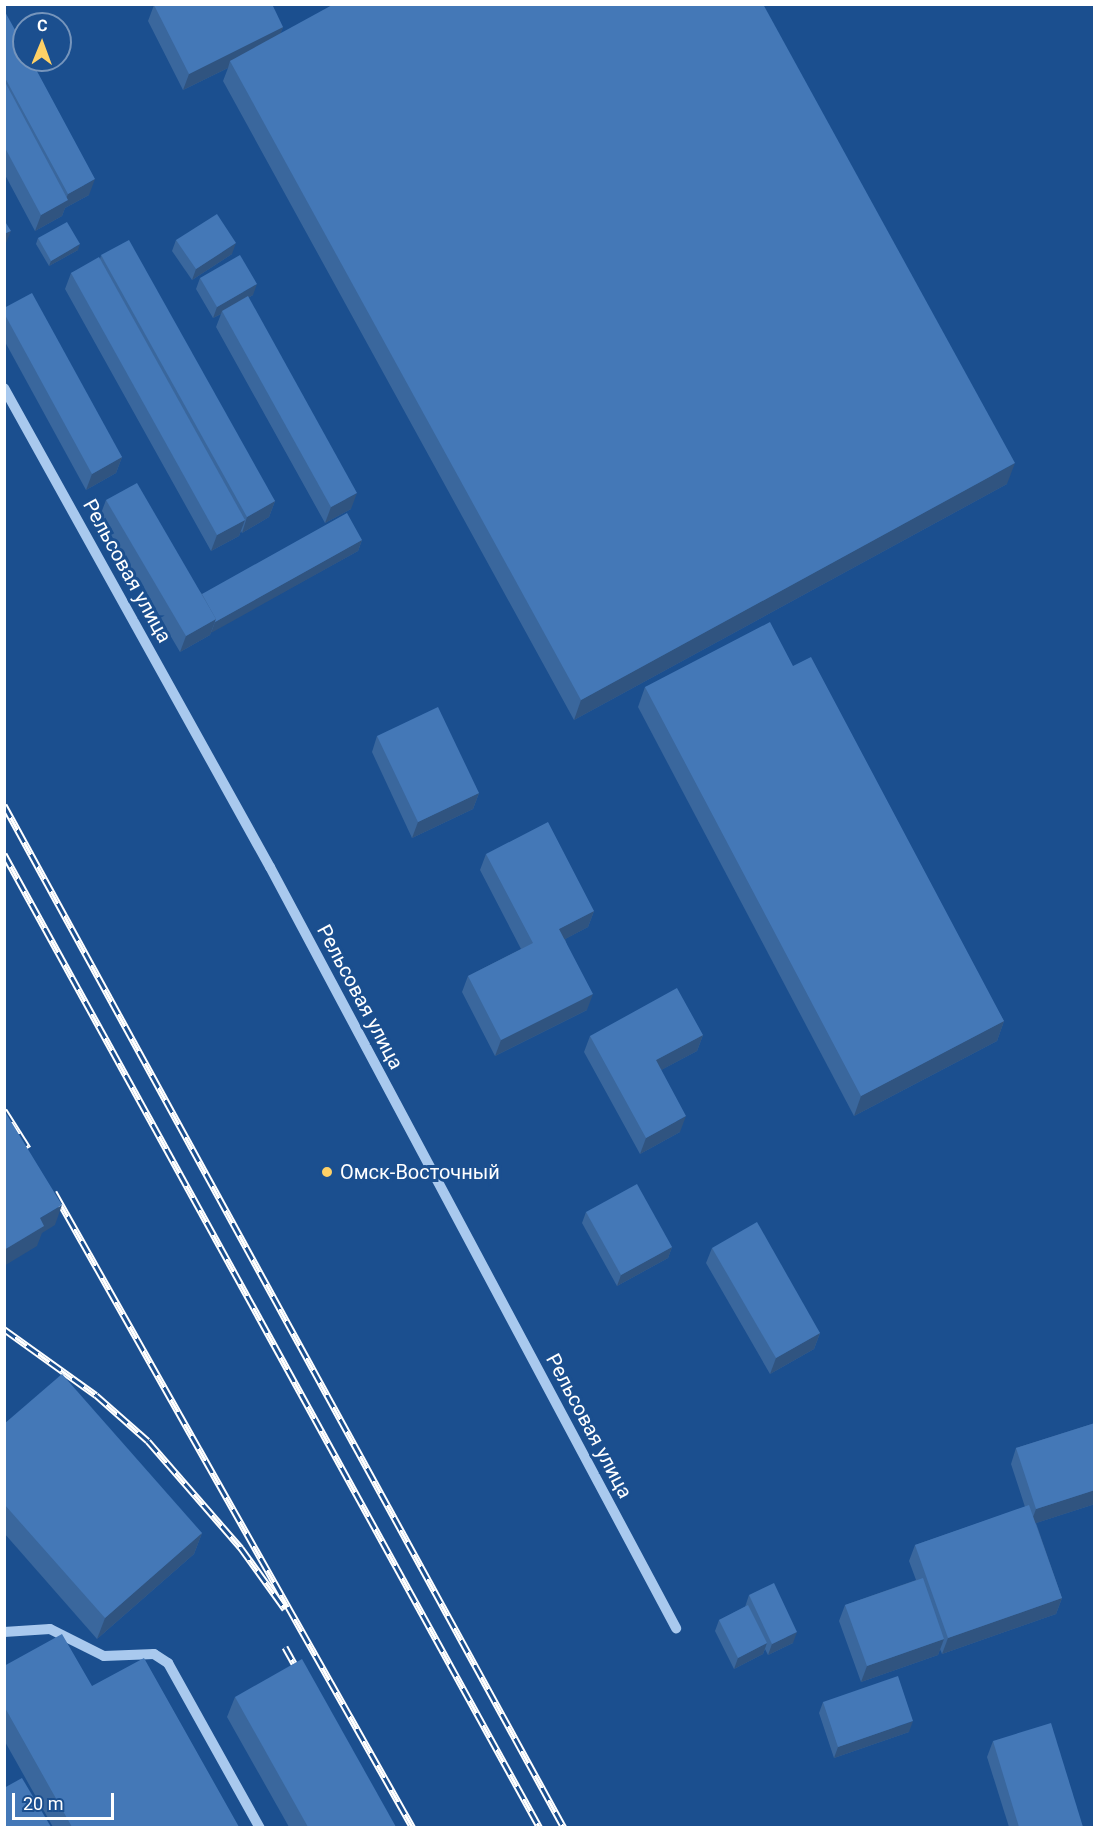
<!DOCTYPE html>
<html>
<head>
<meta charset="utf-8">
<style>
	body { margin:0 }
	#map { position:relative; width:1099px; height:1832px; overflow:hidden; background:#1b4f8f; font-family:Roboto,sans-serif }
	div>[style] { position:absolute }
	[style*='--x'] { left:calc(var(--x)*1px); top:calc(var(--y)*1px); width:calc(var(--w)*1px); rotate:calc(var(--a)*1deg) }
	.minor>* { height:10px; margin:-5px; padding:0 5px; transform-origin:5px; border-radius:5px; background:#a9c9ee }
	.rail>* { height:7px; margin-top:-3.5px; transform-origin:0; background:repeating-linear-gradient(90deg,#1b4f8f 0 14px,#fff 0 28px); box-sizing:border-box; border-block:2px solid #fff }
	.wall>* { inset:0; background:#3a679d }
	.shaded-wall>* { inset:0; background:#305480 }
	.building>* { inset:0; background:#4478b7 }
	.dots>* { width:16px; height:16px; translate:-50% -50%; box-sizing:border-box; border:3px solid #1b4f8f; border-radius:50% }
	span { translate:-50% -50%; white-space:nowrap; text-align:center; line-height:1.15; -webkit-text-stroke:6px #1b4f8f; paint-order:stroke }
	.street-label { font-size:20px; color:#fff }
	.poi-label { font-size:20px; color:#fff }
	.left { translate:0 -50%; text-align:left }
	.frame { position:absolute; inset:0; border:6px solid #fff; pointer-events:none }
	.north { position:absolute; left:12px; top:12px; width:60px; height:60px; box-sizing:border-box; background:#1b4f8f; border:2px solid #7695bc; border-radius:50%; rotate:1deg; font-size:16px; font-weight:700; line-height:24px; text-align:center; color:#fff }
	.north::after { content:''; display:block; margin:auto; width:21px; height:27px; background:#ffd166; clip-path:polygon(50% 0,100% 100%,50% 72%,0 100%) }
	.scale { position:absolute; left:12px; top:1793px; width:102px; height:27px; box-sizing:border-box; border:3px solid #fff; border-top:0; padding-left:8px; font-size:18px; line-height:21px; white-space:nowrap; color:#fff; -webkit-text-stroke:4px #1b4f8f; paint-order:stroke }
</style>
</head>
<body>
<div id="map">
	<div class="minor">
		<div style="--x:4;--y:388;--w:548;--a:60.96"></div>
		<div style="--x:270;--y:867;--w:863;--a:61.92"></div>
		<div style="--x:4;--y:1632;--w:46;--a:-3.7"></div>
		<div style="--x:50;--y:1629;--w:60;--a:26.6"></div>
		<div style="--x:104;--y:1656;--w:50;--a:-2.3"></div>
		<div style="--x:154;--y:1654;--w:17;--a:33"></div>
		<div style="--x:168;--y:1663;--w:189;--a:60.9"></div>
	</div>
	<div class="rail">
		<div style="--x:4;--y:805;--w:1166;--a:61.3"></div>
		<div style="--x:4;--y:854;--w:1112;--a:61.18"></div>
		<div style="--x:4;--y:1110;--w:45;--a:57.7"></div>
		<div style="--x:54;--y:1192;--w:730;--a:60.56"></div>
		<div style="--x:4;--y:1329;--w:113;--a:35.7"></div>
		<div style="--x:96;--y:1395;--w:69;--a:41.5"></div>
		<div style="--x:148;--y:1441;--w:142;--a:49"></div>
		<div style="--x:241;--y:1548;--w:75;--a:54.2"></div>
		<div style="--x:285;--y:1647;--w:35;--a:61"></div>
	</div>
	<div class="wall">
		<div style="clip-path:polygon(154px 5px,283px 27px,280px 34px,1007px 484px,574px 720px,223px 81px,228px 68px,183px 90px,148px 21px)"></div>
		<div style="clip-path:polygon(4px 10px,89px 195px,65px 208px,62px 216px,35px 231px,4px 173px)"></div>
		<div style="clip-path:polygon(38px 238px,78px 250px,49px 266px,36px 244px)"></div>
		<div style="clip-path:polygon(176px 240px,232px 254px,192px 280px,172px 251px)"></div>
		<div style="clip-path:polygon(101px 255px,275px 501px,269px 517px,242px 533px,241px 531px,239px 536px,211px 551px,65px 289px,71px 273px,100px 259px)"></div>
		<div style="clip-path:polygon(200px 278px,253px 295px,248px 298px,351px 509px,325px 523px,216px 327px,221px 314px,213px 318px,196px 289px)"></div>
		<div style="clip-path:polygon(4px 308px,122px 457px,116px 473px,86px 490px,4px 340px)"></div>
		<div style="clip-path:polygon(106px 500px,202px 594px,362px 540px,358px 551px,211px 632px,210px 635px,180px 652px,100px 516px)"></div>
		<div style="clip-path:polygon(793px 666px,1004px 1021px,997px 1041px,854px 1116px,638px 707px,645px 687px)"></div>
		<div style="clip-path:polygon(377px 736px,479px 793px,473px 809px,412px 838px,372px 752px)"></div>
		<div style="clip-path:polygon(486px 854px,594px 911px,588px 927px,565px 939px,587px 1010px,495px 1056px,462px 992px,468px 976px,521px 949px,480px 870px)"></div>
		<div style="clip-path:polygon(703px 1035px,697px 1051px,661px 1070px,680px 1132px,640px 1154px,584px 1052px,590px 1036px)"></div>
		<div style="clip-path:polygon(586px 1212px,672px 1247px,668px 1258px,617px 1286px,582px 1223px)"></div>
		<div style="clip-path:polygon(712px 1248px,820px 1333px,814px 1349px,770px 1374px,706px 1263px)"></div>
		<div style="clip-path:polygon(1095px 1423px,1095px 1504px,1036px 1523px,1062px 1598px,1056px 1614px,942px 1654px,940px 1649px,938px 1655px,861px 1682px,839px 1621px,845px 1605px,916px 1580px,909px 1561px,915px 1545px,1025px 1507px,1011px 1464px,1016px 1448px)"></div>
		<div style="clip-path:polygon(4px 1424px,202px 1533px,194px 1554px,97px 1639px,4px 1533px)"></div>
		<div style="clip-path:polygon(749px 1595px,793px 1643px,768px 1655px,765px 1649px,763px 1654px,734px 1669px,715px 1631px,719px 1620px,745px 1607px)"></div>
		<div style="clip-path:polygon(4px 1666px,92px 1686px,239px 1827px,53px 1827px,4px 1740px)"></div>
		<div style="clip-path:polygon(235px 1697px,396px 1827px,289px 1827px,227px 1717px)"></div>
		<div style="clip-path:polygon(823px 1702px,909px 1732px,834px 1758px,819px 1713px)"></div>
		<div style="clip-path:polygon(993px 1741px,1083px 1827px,1009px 1827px,987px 1757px)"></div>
	</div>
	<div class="shaded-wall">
		<div style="clip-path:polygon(283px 27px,277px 43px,230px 61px,228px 68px,183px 90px,189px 74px)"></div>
		<div style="clip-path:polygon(95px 179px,89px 195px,65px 208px,62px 216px,35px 231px,41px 215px,65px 201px,68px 194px)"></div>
		<div style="clip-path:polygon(11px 231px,4px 248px,4px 234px)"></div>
		<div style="clip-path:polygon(236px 243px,232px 254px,192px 280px,196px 269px)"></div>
		<div style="clip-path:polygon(80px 244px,78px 250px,49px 266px,51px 261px)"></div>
		<div style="clip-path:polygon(257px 284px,253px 295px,223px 312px,222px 311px,221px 314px,213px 318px,217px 307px)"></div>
		<div style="clip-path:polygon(122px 457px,116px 473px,86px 490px,92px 474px)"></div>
		<div style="clip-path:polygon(1015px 463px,1007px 484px,574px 720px,581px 700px)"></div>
		<div style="clip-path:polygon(357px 493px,351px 509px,325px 523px,331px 507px)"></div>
		<div style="clip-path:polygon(275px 501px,269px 517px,242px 533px,247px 517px)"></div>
		<div style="clip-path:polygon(245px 520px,239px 536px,211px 551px,217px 535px)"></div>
		<div style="clip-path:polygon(362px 540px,358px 551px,211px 633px,215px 622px)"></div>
		<div style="clip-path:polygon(216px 619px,210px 635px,180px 652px,186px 636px)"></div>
		<div style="clip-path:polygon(479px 793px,473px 809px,412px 838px,418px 822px)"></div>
		<div style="clip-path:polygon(594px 911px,588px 927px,554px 945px,559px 929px)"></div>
		<div style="clip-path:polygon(593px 994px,587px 1010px,495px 1056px,501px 1040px)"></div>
		<div style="clip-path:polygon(1004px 1021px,997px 1041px,854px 1116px,861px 1096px)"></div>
		<div style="clip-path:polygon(703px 1035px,697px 1051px,650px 1076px,656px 1060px)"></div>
		<div style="clip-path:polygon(686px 1116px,680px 1132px,640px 1154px,646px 1138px)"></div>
		<div style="clip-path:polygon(62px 1205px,55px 1225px,42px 1233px,37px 1246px,4px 1266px,4px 1250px,40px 1218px)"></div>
		<div style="clip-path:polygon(672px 1247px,668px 1258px,617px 1286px,621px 1275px)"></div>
		<div style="clip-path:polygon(820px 1333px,814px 1349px,770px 1374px,776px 1358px)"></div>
		<div style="clip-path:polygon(1095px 1490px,1095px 1504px,1030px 1525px,1036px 1509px)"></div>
		<div style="clip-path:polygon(202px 1533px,194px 1554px,97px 1639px,105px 1618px)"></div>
		<div style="clip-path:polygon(1062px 1598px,1056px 1614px,942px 1654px,948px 1638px)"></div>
		<div style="clip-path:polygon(797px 1632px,793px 1643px,768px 1655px,772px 1644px)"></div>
		<div style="clip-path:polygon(944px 1639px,938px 1655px,861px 1682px,867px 1666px)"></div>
		<div style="clip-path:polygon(767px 1643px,763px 1654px,734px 1669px,738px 1658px)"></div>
		<div style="clip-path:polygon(913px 1721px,909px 1732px,834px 1758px,838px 1747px)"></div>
	</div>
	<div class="building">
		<div style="clip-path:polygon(156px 4px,272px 4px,283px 27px,189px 74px,154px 5px)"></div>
		<div style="clip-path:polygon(334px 4px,763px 4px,1015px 463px,581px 700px,230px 61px)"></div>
		<div style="clip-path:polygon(4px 10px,24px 46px,24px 60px,31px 60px,95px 179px,68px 194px,4px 76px)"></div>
		<div style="clip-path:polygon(4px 80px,68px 200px,41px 215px,4px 146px)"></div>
		<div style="clip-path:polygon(217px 214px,236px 243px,196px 269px,176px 240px)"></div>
		<div style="clip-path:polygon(4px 220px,11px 231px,4px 234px)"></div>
		<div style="clip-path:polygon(67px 222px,80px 244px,51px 261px,38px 238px)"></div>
		<div style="clip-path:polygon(129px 240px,275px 501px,247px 517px,101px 255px)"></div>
		<div style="clip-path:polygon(240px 255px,257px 284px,217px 307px,200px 278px)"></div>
		<div style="clip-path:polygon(99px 257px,245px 520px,217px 535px,71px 273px)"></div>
		<div style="clip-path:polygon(32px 293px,122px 457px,92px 474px,4px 313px,4px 308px)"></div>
		<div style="clip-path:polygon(248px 296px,357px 493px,331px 507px,222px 311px)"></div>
		<div style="clip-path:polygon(137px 483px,216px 619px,186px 636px,106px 500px)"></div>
		<div style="clip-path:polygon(347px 513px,362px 540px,215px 622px,216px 619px,202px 594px)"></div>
		<div style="clip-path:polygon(770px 622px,793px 666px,811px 657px,1004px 1021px,861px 1096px,645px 687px)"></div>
		<div style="clip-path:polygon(438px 707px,479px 793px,418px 822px,377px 736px)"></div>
		<div style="clip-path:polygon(548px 822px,594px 911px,559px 929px,593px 994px,501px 1040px,468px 976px,533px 943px,486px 854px)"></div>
		<div style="clip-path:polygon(677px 988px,703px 1035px,656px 1060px,686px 1116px,646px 1138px,590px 1036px)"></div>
		<div style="clip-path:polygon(4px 1110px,62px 1205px,40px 1218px,44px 1226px,4px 1250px)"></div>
		<div style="clip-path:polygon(637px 1184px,672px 1247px,621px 1275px,586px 1212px)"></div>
		<div style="clip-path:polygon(757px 1222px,820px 1333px,776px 1358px,712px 1248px)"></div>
		<div style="clip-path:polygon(62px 1374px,202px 1533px,105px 1618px,4px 1504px,4px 1424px)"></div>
		<div style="clip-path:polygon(1095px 1423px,1095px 1490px,1036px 1509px,1016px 1448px)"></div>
		<div style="clip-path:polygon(1029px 1505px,1062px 1598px,948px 1638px,915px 1545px)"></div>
		<div style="clip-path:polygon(923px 1578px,944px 1639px,867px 1666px,845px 1605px)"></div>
		<div style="clip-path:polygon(774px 1583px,797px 1632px,772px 1644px,749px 1595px)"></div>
		<div style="clip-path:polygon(748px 1605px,767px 1643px,738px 1658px,719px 1620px)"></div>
		<div style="clip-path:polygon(62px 1634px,92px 1686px,144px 1658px,239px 1827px,72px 1827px,4px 1706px,4px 1666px)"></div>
		<div style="clip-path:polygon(302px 1659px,396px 1827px,308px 1827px,235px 1697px)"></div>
		<div style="clip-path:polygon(898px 1676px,913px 1721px,838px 1747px,823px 1702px)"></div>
		<div style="clip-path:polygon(1051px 1723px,1083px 1827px,1019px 1827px,993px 1741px)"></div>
		<div style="clip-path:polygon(22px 1778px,51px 1827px,4px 1827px,4px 1788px)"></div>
	</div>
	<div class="dots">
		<div style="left:327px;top:1172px;background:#ffd166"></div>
	</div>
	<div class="street-label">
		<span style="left:127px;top:571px;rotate:61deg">Рельсовая улица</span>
		<span style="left:360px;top:997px;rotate:62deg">Рельсовая улица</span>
		<span style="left:589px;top:1426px;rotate:62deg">Рельсовая улица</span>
	</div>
	<div class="poi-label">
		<span class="left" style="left:340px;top:1172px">Омск-Восточный</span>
	</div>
	<div class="frame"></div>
	<div class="north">С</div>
	<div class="scale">20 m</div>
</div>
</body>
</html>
